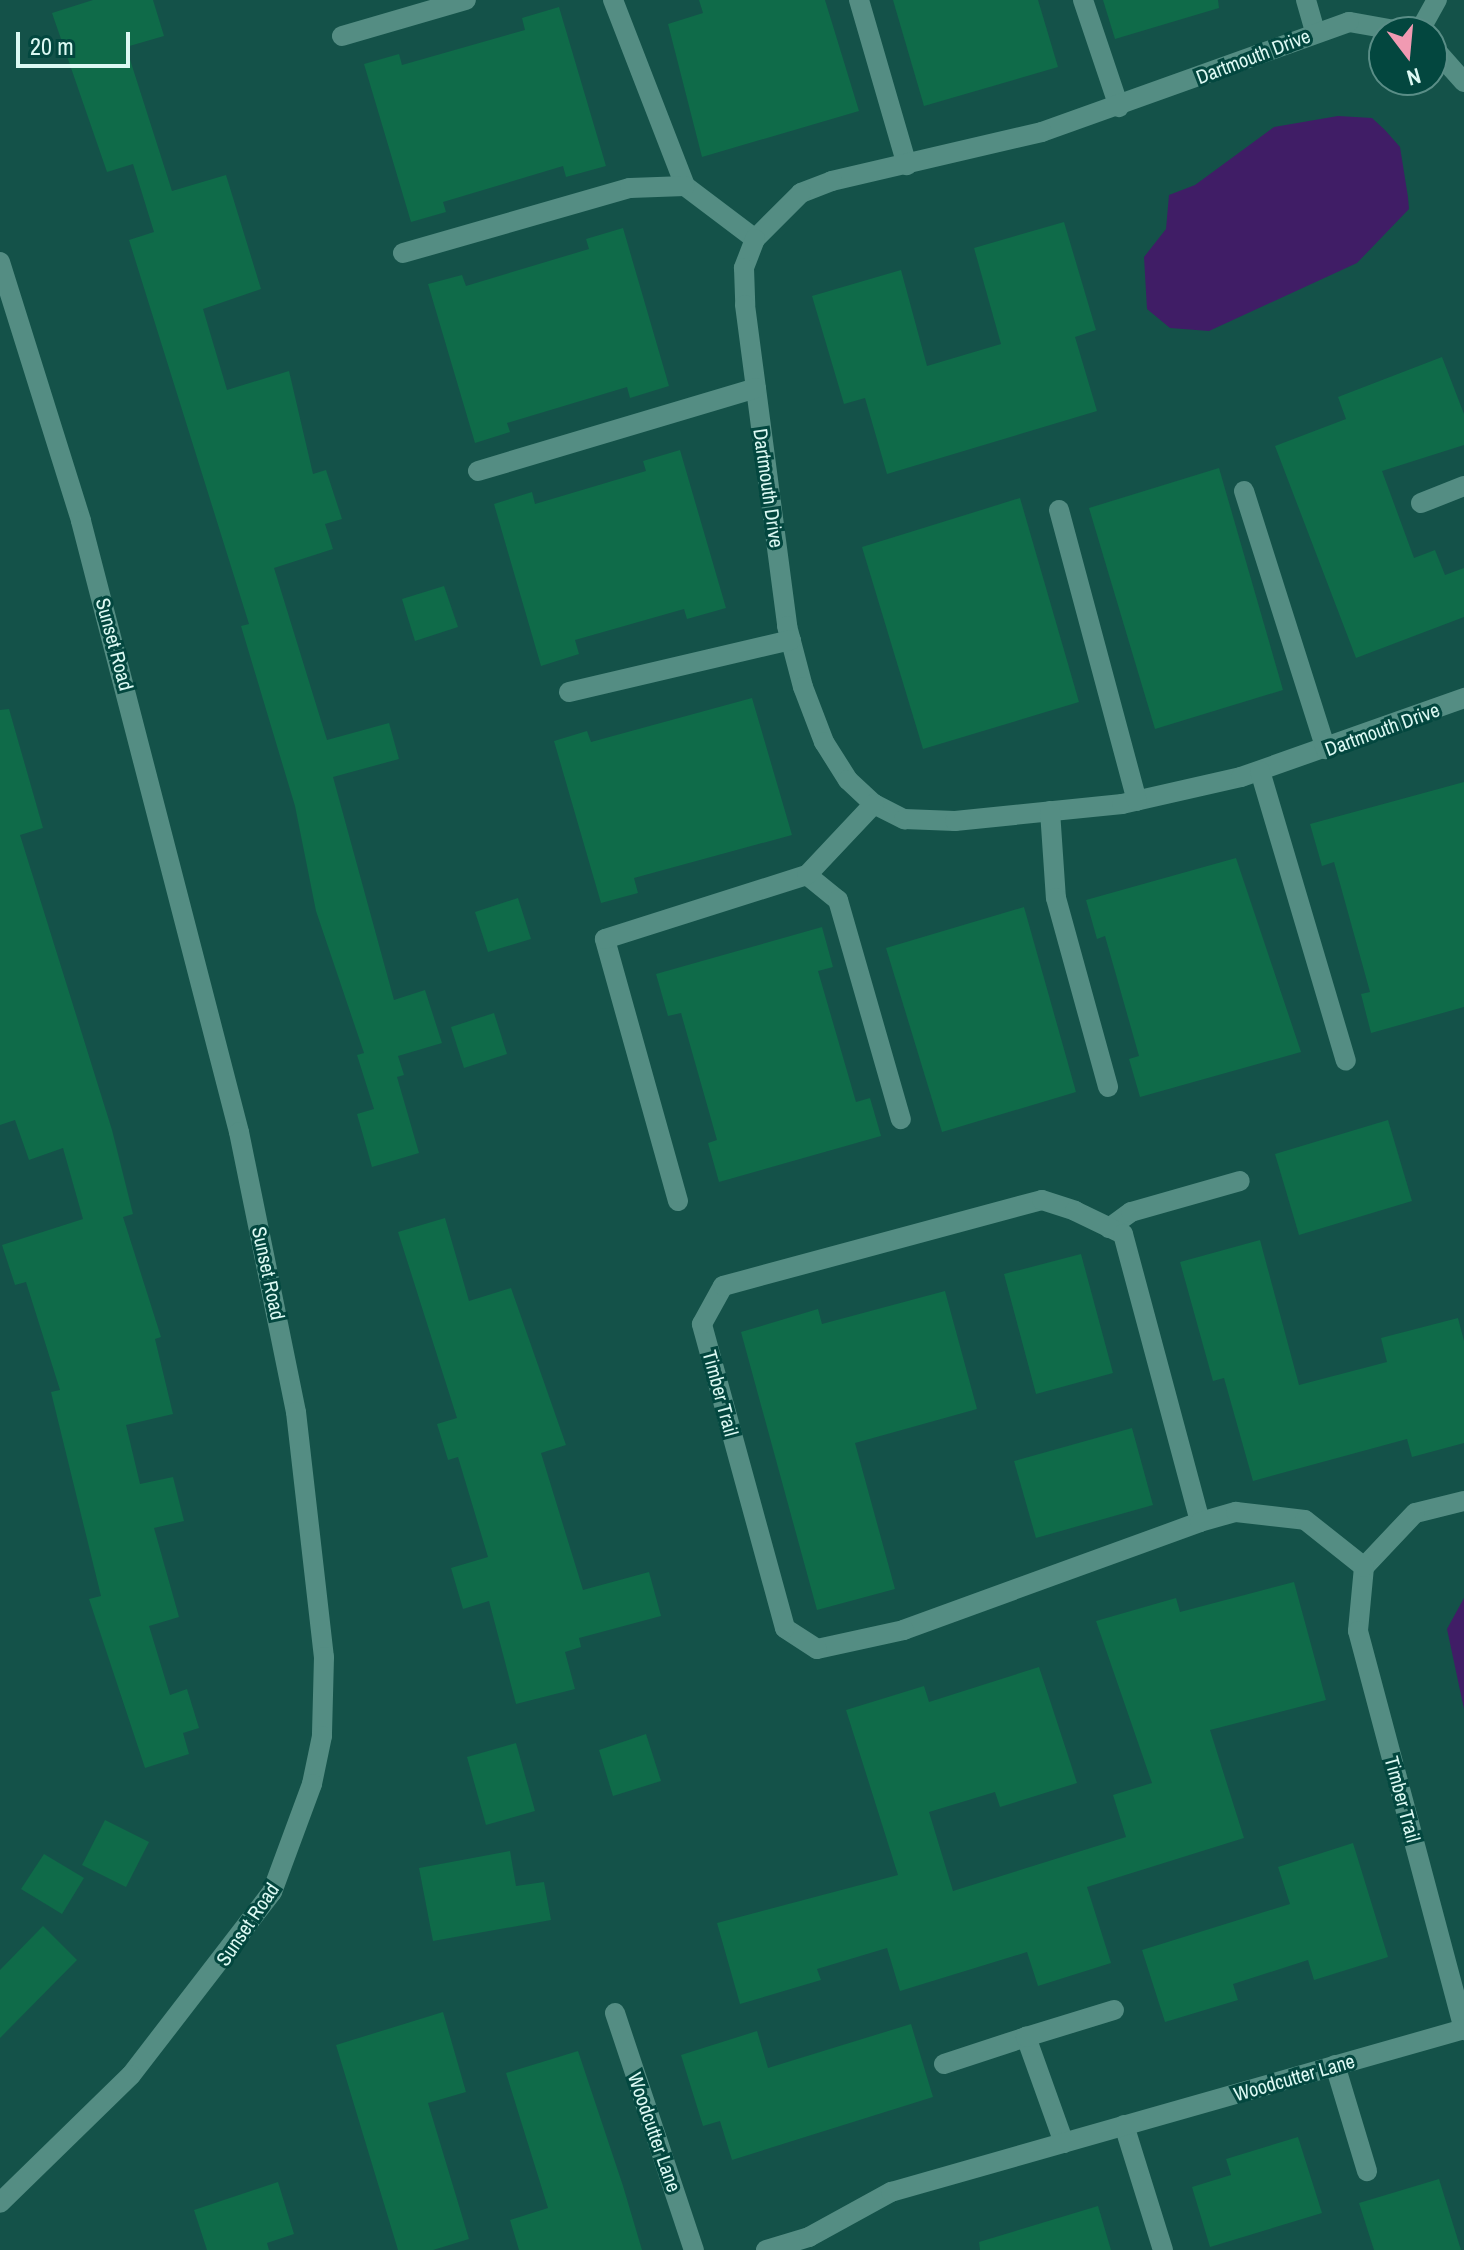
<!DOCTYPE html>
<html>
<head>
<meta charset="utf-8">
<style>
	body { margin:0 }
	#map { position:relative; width:1464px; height:2250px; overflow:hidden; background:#145249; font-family:"Archivo Narrow",sans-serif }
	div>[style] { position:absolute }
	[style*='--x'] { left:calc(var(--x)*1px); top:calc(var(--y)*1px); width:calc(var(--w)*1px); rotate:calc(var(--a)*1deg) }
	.water>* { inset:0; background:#401d66 }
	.building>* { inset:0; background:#0f6b49 }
	.minor>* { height:20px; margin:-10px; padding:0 10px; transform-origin:10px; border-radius:10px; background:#548d83 }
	span { translate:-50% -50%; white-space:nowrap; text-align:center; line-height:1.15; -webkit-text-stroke:6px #03473f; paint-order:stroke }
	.street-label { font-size:20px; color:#dcf9f3 }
	.north { position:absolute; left:1368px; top:16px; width:80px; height:80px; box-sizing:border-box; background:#03473f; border:2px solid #5a8e87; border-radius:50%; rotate:164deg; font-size:22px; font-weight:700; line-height:32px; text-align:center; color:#dcf9f3 }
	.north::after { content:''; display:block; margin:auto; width:28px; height:36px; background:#f19ab2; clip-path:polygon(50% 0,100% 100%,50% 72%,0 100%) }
	.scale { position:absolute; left:16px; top:32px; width:114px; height:36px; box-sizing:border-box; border:4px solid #dcf9f3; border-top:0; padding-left:10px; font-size:24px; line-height:28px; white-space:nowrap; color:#dcf9f3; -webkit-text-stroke:6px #03473f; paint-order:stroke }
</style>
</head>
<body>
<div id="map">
	<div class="water">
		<div style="clip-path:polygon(1338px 116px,1372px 118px,1385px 130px,1400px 147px,1408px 197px,1409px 209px,1357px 263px,1209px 331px,1170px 328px,1147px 309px,1144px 257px,1166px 229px,1169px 195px,1195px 185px,1274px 127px)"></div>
		<div style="clip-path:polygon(1464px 1598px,1464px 1709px,1447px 1629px)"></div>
	</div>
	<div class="building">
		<div style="clip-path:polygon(93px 0,153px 0,164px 36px,126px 47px,172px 191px,226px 175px,261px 289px,203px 309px,227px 390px,289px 371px,313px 474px,326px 470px,342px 519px,325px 524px,333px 549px,274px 568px,327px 740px,389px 723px,399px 759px,333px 777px,394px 1000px,425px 990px,442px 1043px,398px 1056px,404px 1075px,397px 1077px,419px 1153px,372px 1167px,357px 1114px,374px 1109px,357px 1055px,364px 1053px,316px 911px,295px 806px,241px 626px,249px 624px,129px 240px,154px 232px,133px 164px,107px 172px,52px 13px)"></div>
		<div style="clip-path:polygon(699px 0,825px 0,859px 111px,702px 157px,668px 24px,703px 13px)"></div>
		<div style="clip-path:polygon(893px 0,1038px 0,1058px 67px,924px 106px)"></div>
		<div style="clip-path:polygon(1103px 0,1218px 0,1219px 8px,1115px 39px)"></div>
		<div style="clip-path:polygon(559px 7px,606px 166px,566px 177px,563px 166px,443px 202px,446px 212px,411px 222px,364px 64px,399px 54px,402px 65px,525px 30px,522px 18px)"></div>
		<div style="clip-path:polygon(1064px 222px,1096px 330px,1075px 337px,1097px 411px,887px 474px,865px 398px,844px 404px,812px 296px,901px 270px,927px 366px,1001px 344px,974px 248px)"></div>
		<div style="clip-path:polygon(623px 228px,669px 386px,630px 398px,627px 387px,507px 423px,510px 432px,475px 443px,428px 284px,462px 275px,466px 286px,589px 249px,586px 239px)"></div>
		<div style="clip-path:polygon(1442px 357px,1464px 414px,1464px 445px,1382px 471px,1414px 558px,1435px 550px,1445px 575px,1464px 568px,1464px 617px,1356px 658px,1275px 446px,1346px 419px,1338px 397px)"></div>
		<div style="clip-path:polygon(680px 450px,726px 608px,687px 619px,684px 609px,575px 640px,579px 654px,541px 666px,494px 504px,532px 492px,535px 504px,646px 471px,643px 461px)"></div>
		<div style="clip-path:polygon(1219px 468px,1283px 690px,1155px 729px,1089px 508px)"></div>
		<div style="clip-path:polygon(1020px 498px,1079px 702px,923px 749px,862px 547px)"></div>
		<div style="clip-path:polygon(444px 586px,458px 627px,415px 641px,402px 599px)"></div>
		<div style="clip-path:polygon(752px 698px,792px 835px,634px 878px,638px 893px,601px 903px,554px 741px,587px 731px,591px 742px)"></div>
		<div style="clip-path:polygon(9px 709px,43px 828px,20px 835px,112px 1130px,133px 1214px,123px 1217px,161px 1337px,155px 1339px,173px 1414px,126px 1425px,140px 1484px,173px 1477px,184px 1521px,154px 1528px,179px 1617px,149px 1626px,170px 1695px,187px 1689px,199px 1728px,183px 1733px,189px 1754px,145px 1768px,89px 1599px,101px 1596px,51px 1392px,60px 1390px,26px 1282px,15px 1285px,2px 1245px,83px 1219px,63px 1148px,29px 1160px,15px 1120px,0 1125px,0 710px)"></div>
		<div style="clip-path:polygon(1464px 782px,1464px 1007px,1371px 1033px,1361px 994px,1370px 992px,1334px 862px,1322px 866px,1310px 824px)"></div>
		<div style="clip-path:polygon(1236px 858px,1301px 1052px,1140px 1097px,1129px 1059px,1139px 1056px,1105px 936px,1097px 939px,1086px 900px)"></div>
		<div style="clip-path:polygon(518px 898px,531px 939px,488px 952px,475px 912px)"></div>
		<div style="clip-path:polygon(1024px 907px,1076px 1092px,942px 1132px,886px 948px)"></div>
		<div style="clip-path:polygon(822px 927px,833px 967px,818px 971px,856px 1102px,870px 1098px,881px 1136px,719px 1182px,708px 1143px,717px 1140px,681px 1013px,668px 1016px,656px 974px)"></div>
		<div style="clip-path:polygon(494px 1013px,507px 1054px,464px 1068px,451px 1027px)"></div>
		<div style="clip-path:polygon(1388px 1120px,1412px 1201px,1299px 1235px,1275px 1154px)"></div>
		<div style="clip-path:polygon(445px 1218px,469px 1301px,511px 1288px,566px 1445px,541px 1453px,583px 1590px,649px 1572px,661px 1616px,579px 1638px,581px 1647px,565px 1652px,575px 1689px,516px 1704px,489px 1601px,463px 1609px,451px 1568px,488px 1557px,458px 1457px,448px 1460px,437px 1424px,457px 1418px,398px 1232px)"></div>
		<div style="clip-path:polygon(1260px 1240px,1299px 1385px,1387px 1362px,1381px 1338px,1458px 1318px,1464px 1341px,1464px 1443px,1412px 1457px,1407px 1439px,1253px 1481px,1224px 1378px,1213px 1381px,1180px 1262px)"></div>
		<div style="clip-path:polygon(1081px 1254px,1113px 1373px,1036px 1394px,1004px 1274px)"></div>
		<div style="clip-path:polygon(945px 1291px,977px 1409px,855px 1443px,895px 1589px,817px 1610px,741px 1332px,818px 1309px,822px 1324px)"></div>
		<div style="clip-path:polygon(1132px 1428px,1153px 1505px,1036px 1538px,1014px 1461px)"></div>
		<div style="clip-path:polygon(1294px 1582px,1326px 1700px,1210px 1730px,1244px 1838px,1087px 1887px,1111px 1963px,1038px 1986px,1027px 1952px,900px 1991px,887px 1948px,817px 1969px,821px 1980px,740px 2004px,717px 1923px,898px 1875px,846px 1710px,924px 1686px,929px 1702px,1039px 1667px,1077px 1783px,1000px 1807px,995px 1792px,929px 1812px,953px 1891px,1126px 1837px,1113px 1795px,1152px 1783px,1096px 1621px,1176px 1598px,1180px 1612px)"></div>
		<div style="clip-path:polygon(646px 1734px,661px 1781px,613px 1796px,599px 1750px)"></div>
		<div style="clip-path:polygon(516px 1743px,535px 1811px,486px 1825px,467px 1757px)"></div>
		<div style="clip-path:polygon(105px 1820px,149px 1842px,126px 1887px,82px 1865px)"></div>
		<div style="clip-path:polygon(1353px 1843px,1388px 1957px,1314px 1980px,1308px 1960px,1233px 1984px,1238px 2000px,1165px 2022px,1142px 1950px,1290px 1904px,1278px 1867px)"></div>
		<div style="clip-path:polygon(510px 1851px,516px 1886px,544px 1882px,551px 1920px,433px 1941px,419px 1868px)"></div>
		<div style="clip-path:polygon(44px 1854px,84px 1878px,62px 1914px,21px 1889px)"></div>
		<div style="clip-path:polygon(43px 1926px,77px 1960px,0 2038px,0 1970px)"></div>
		<div style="clip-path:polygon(443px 2012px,466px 2092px,428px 2103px,469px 2239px,433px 2250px,398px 2250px,336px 2045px)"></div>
		<div style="clip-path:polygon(911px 2024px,933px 2097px,732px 2160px,720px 2121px,703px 2126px,681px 2055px,757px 2031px,768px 2068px)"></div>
		<div style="clip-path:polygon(578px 2051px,623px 2186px,642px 2250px,519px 2250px,510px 2220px,548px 2208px,506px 2073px)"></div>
		<div style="clip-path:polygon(1298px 2137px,1322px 2213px,1210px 2247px,1192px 2187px,1231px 2175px,1226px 2159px)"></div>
		<div style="clip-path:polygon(1439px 2179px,1461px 2250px,1374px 2250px,1359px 2203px)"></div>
		<div style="clip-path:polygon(278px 2182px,294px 2234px,267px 2243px,269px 2250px,207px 2250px,194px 2210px)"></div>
		<div style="clip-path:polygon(1098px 2206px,1111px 2250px,980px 2250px,979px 2242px)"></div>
	</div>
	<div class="minor">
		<div style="--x:613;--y:0;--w:199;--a:68.8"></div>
		<div style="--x:685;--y:186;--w:88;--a:37.1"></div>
		<div style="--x:859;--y:0;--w:172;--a:73.8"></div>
		<div style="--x:1083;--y:0;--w:113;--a:71.4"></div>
		<div style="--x:1306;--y:0;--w:33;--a:74"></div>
		<div style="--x:1406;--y:32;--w:58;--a:-170"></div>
		<div style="--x:1349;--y:22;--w:326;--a:160.3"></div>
		<div style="--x:1042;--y:132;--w:216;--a:166.9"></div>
		<div style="--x:832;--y:181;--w:33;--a:159"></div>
		<div style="--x:801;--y:193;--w:65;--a:135"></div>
		<div style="--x:755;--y:239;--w:31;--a:111"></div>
		<div style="--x:744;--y:268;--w:37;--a:88"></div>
		<div style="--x:745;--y:305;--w:324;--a:82.5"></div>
		<div style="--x:787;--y:626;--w:63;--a:75.3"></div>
		<div style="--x:803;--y:687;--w:59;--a:69.1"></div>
		<div style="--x:824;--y:742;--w:45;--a:57.7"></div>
		<div style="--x:848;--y:780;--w:35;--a:43"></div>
		<div style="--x:874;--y:804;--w:34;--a:27"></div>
		<div style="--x:904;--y:819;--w:51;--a:2.2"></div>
		<div style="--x:955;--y:821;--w:168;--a:-5.8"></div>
		<div style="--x:1122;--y:804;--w:122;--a:-12.8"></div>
		<div style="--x:1241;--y:777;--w:237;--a:-19.5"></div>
		<div style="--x:1419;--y:32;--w:37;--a:-61"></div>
		<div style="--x:342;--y:36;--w:129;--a:-16.2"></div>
		<div style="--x:1432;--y:46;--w:48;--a:48.4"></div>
		<div style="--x:403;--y:253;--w:236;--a:-16"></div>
		<div style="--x:630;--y:188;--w:55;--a:-2.1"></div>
		<div style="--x:0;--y:262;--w:271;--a:72.6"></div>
		<div style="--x:81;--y:521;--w:631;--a:75.5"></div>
		<div style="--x:239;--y:1132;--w:286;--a:78.5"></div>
		<div style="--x:296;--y:1412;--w:247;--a:83.5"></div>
		<div style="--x:324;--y:1657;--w:79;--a:91.5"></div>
		<div style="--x:322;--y:1736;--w:49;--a:101.8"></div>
		<div style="--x:312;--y:1784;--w:115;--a:110.3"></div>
		<div style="--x:272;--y:1892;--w:231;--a:127.6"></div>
		<div style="--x:131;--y:2075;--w:183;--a:135.7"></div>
		<div style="--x:478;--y:471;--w:290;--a:-16.6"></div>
		<div style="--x:1244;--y:491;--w:271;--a:72.4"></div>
		<div style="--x:1421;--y:503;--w:46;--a:-21.6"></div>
		<div style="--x:1059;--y:510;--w:301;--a:75"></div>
		<div style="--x:569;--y:692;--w:228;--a:-13.2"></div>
		<div style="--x:1260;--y:771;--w:302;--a:73.5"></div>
		<div style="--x:1050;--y:811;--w:87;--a:86.1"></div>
		<div style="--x:1056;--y:898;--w:196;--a:74.6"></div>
		<div style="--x:807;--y:875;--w:40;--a:39"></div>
		<div style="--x:838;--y:900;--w:228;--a:74"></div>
		<div style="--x:678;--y:1201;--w:272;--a:-105.6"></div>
		<div style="--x:605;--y:939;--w:212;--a:-17.6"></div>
		<div style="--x:807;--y:875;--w:98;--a:-46.7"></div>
		<div style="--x:1109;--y:1228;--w:27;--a:-36"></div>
		<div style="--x:1131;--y:1212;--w:113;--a:-15.9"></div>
		<div style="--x:1464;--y:1501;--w:50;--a:166.2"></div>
		<div style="--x:1415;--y:1513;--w:74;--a:133.4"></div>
		<div style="--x:1364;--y:1567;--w:64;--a:95.4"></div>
		<div style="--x:1358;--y:1631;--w:413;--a:75.1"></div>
		<div style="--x:1200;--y:1522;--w:315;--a:160"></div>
		<div style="--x:904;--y:1630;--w:89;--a:167.7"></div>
		<div style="--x:817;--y:1649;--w:38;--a:-147"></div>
		<div style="--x:785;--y:1628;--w:315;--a:-105.3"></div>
		<div style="--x:702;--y:1324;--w:43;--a:-61.1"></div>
		<div style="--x:723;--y:1286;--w:330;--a:-15.1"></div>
		<div style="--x:1042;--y:1200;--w:35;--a:18"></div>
		<div style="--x:1075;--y:1211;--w:53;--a:25.6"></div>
		<div style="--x:1123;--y:1234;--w:298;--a:75"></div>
		<div style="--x:1200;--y:1522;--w:37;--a:-16"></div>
		<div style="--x:1236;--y:1512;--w:69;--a:6.6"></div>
		<div style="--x:1305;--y:1520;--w:75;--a:38.5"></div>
		<div style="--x:615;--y:2013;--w:250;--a:71.6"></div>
		<div style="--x:944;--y:2064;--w:86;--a:-18.2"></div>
		<div style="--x:1335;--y:2065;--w:111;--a:73.2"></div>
		<div style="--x:1124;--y:2125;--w:131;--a:72.7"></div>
		<div style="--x:1064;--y:2143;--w:113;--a:-109.7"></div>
		<div style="--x:1026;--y:2037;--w:92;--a:-17.1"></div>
		<div style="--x:766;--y:2250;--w:45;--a:-16.8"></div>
		<div style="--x:809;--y:2237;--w:94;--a:-28.8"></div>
		<div style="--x:891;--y:2192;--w:596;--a:-15.88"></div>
	</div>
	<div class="street-label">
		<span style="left:1253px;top:56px;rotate:-21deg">Dartmouth Drive</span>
		<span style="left:769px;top:488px;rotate:82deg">Dartmouth Drive</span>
		<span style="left:115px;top:644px;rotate:75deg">Sunset Road</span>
		<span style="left:1382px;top:729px;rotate:-20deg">Dartmouth Drive</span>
		<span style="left:269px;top:1273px;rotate:78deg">Sunset Road</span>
		<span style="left:721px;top:1393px;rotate:75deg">Timber Trail</span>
		<span style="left:1403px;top:1799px;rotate:75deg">Timber Trail</span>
		<span style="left:247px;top:1924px;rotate:-56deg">Sunset Road</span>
		<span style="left:1294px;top:2077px;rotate:-16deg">Woodcutter Lane</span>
		<span style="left:655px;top:2132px;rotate:71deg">Woodcutter Lane</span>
	</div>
	<div class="north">N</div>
	<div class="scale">20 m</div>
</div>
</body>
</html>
